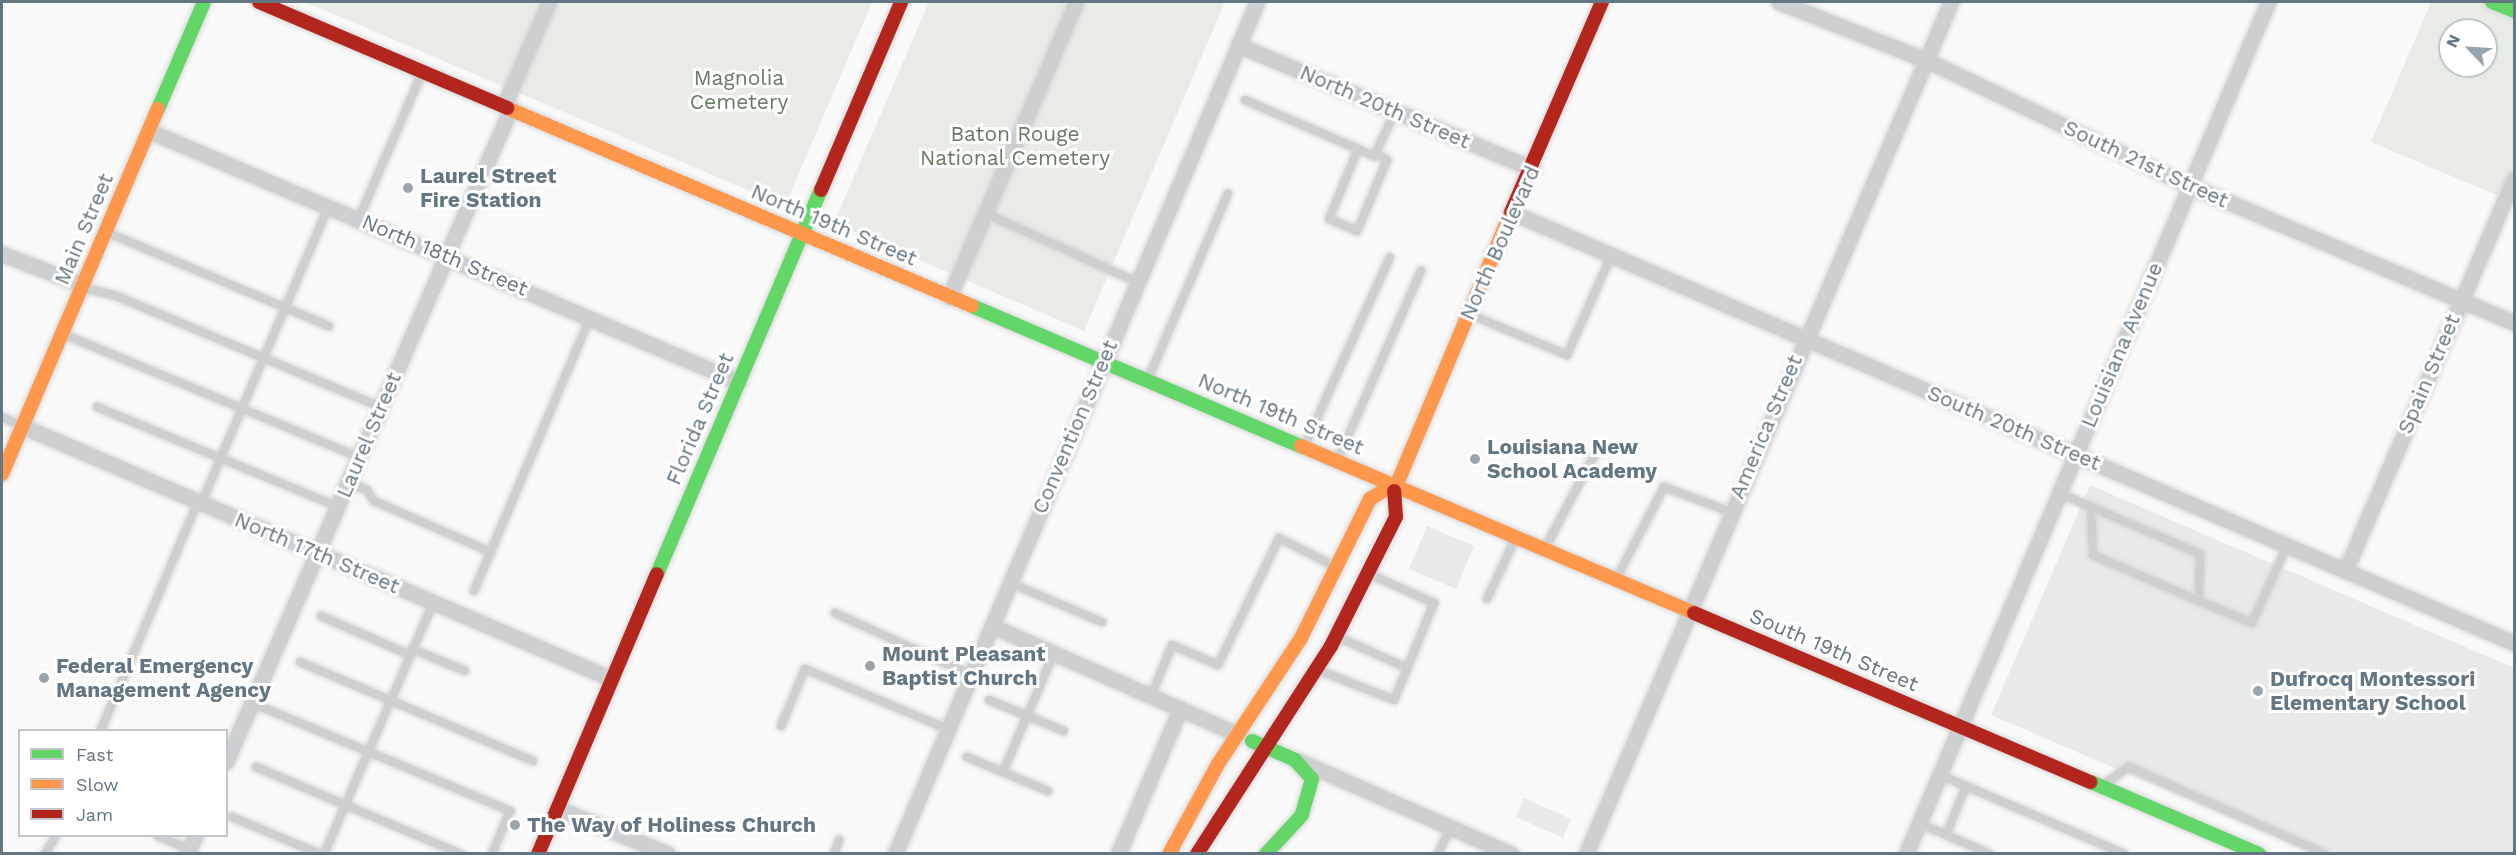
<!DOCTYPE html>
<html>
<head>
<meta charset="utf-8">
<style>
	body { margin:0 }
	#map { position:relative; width:2516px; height:855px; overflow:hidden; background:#f9f9f9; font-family:"Work Sans",sans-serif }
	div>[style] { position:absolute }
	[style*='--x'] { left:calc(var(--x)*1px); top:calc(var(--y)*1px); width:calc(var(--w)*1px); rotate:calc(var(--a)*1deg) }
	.built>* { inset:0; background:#e8e9e9 }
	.green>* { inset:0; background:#e8ebe6 }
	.roads { filter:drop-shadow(0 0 2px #d5d6d7) drop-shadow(0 0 2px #d5d6d7) }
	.lane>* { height:8px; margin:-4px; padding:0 4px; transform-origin:4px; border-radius:4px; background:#cecfd0 }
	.street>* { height:15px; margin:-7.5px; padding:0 7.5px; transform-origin:7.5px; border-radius:7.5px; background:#cecfd0 }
	.fast>* { height:14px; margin:-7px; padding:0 7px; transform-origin:7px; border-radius:7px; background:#63d668 }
	.slow>* { height:14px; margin:-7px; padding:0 7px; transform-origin:7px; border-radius:7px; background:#ff974d }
	.jam>* { height:14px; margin:-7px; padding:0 7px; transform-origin:7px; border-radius:7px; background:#b3261e }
	.dots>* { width:16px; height:16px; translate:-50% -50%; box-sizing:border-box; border:3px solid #fff; border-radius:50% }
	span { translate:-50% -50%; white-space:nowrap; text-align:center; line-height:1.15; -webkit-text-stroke:6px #fff; paint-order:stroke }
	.park-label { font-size:21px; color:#687a64 }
	.street-label { font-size:21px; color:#657683 }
	.poi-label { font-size:21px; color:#657683; font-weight:700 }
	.left { translate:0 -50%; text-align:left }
	.frame { position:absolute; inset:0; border:3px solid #657683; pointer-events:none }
	.legend { position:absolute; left:18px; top:729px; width:210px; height:108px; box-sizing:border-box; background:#fff; border:2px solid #c1c8cd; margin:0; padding:8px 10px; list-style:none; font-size:18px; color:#657683 }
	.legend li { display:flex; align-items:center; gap:12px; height:30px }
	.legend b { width:30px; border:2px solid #c1c8cd }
	.north { position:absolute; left:2438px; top:18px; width:60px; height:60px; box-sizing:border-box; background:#fff; border:2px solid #c1c8cd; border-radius:50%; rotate:295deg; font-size:16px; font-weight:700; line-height:24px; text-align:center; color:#657683 }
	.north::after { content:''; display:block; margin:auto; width:21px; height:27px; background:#99a4ac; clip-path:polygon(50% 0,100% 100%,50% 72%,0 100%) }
</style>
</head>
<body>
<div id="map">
	<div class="built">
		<div style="clip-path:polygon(2090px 485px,2514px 668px,2514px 853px,2312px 853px,1991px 715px)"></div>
		<div style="clip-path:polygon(1427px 526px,1474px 546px,1456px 589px,1409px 569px)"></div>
		<div style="clip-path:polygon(1524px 798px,1571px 819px,1563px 838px,1516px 817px)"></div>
	</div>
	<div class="green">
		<div style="clip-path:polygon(305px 2px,872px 2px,785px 206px)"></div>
		<div style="clip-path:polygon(929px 2px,1225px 2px,1084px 331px,834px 223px)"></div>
		<div style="clip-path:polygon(evenodd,2431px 2px,2492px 2px,2514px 11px,2514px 179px,2506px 199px,2371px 142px,2431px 2px,2450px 30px,2486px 30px,2486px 66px,2450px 66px,2450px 30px)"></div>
	</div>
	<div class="roads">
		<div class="lane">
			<div style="--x:1245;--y:100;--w:141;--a:23.5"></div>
			<div style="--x:1374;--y:156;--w:49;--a:-64.5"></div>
			<div style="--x:1358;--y:149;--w:76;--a:112.5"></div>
			<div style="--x:1329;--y:219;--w:30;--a:23"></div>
			<div style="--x:1357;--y:231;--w:77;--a:-67.1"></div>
			<div style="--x:1387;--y:160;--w:13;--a:-148"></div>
			<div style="--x:985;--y:213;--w:167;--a:24.4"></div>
			<div style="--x:359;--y:218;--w:158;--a:-66.5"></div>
			<div style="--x:106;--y:232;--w:242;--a:22.9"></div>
			<div style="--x:83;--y:288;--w:32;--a:13"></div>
			<div style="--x:114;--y:295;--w:289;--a:22.8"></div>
			<div style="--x:1469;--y:314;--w:106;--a:22.7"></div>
			<div style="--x:1567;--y:355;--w:108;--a:-66"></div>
			<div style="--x:63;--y:334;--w:321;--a:22.6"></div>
			<div style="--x:1148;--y:379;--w:202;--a:-66.7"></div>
			<div style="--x:97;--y:407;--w:261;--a:22.5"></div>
			<div style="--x:2;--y:417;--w:22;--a:24"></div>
			<div style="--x:1305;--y:445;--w:206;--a:-65.7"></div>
			<div style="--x:1338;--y:459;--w:206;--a:-66.2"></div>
			<div style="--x:349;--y:483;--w:19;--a:21"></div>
			<div style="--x:367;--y:490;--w:13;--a:58"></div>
			<div style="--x:374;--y:501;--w:128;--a:23.6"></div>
			<div style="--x:2059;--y:493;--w:154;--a:23.4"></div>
			<div style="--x:2200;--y:554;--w:47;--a:91.2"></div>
			<div style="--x:2199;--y:601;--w:57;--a:22.5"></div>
			<div style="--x:2252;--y:623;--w:85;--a:-65.6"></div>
			<div style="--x:201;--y:504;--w:325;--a:-66.8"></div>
			<div style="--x:2091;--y:507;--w:48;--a:87.6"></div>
			<div style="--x:2093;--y:555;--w:116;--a:23.5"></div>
			<div style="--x:1545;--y:548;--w:111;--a:-62"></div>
			<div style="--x:1616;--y:579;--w:104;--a:-62.4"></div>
			<div style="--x:1664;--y:487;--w:71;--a:20.7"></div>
			<div style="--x:1010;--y:583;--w:100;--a:23"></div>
			<div style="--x:474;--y:591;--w:297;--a:-67"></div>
			<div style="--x:1487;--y:599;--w:68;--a:-64.9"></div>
			<div style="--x:835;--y:613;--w:149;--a:24.5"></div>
			<div style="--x:321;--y:616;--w:97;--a:23.7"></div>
			<div style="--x:1338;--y:637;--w:76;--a:24.2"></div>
			<div style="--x:412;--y:649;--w:57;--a:22.5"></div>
			<div style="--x:300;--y:662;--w:253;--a:23"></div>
			<div style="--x:1318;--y:670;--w:82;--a:21.5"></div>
			<div style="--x:1394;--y:700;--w:105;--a:-67.6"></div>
			<div style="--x:1434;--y:603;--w:69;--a:-156"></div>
			<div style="--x:1151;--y:696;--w:55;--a:-67.6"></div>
			<div style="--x:1172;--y:645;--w:50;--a:23.5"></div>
			<div style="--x:1218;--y:665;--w:141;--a:-64.3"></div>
			<div style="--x:1279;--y:538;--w:62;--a:27"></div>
			<div style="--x:989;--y:700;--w:81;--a:22.5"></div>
			<div style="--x:252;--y:703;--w:280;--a:22.7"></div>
			<div style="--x:510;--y:811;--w:47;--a:112.7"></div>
			<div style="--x:781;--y:726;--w:62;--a:-67.2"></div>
			<div style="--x:805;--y:669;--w:155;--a:22.8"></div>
			<div style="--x:101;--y:730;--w:248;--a:-67"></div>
			<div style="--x:967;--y:757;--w:88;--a:22.8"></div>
			<div style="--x:256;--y:767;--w:223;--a:23"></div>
			<div style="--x:1003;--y:772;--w:129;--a:-66.8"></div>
			<div style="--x:1940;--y:775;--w:200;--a:23.2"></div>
			<div style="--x:2103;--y:785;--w:32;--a:-35"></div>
			<div style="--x:2129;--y:767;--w:214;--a:23.9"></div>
			<div style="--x:232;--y:817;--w:95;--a:22.8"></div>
			<div style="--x:1919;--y:823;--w:77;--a:23.6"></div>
			<div style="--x:1946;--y:835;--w:53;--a:-67.8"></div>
			<div style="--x:158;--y:836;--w:34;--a:23"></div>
			<div style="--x:45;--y:854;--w:21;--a:-59"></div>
			<div style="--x:324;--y:854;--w:274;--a:-66.5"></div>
			<div style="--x:834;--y:854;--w:15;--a:-70"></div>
			<div style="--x:1438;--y:854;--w:29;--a:-65"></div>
		</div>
		<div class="street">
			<div style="--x:1779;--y:2;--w:158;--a:21.5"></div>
			<div style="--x:1926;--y:60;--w:290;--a:25.5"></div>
			<div style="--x:2188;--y:185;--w:354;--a:22.9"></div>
			<div style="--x:1238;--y:45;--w:320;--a:22.8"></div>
			<div style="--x:504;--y:105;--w:112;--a:-66.4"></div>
			<div style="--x:149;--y:131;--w:641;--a:23.05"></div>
			<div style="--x:1513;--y:213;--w:1089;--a:23.25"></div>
			<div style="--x:2;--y:254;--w:87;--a:20.9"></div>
			<div style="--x:949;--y:297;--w:321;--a:-66.7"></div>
			<div style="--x:22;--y:426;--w:642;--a:23.21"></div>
			<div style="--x:2345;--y:571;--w:427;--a:-66.7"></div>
			<div style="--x:992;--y:626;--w:268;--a:23.8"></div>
			<div style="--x:1297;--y:760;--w:234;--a:23.7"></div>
			<div style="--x:226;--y:762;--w:713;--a:-66.45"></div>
			<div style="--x:557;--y:808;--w:120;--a:22.5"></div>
			<div style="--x:187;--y:854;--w:20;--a:-66"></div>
			<div style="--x:895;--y:854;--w:926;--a:-66.98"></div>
			<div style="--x:1118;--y:854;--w:158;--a:-66.8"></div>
			<div style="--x:1586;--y:854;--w:927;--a:-66.81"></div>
			<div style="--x:1906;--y:854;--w:926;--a:-66.98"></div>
		</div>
		<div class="fast">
			<div style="--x:2492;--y:2;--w:24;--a:22"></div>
			<div style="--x:158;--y:109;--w:116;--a:-66.7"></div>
			<div style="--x:972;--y:306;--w:358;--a:23.1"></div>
			<div style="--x:657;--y:574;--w:418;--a:-66.9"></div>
			<div style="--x:1252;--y:741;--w:47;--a:23.8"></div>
			<div style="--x:1295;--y:760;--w:25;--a:48"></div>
			<div style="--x:1312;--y:779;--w:37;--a:106"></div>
			<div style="--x:1302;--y:815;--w:53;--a:132.7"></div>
			<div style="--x:2091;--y:782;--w:183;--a:23.2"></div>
		</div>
		<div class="slow">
			<div style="--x:507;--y:108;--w:505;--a:23.06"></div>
			<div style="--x:1301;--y:446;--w:427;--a:23"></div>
			<div style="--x:2;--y:474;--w:397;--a:-66.9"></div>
			<div style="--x:1394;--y:491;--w:303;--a:-67.2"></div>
			<div style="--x:1169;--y:854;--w:102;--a:-61.4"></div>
			<div style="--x:1218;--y:764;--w:151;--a:-56.6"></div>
			<div style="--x:1301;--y:638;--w:155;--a:-63.6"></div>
			<div style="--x:1370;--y:499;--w:28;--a:-32"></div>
		</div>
		<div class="jam">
			<div style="--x:259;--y:2;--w:270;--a:23.1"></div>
			<div style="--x:821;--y:190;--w:204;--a:-66.9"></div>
			<div style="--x:1511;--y:212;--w:229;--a:-66.6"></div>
			<div style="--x:1694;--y:613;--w:431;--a:23.1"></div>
			<div style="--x:538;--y:854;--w:304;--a:-67"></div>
			<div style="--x:1197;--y:854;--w:247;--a:-57.2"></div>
			<div style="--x:1331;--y:646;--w:144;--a:-63.3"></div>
			<div style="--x:1396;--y:517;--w:26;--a:-94"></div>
		</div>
	</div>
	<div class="dots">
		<div style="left:408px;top:188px;background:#99a4ac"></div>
		<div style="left:1475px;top:459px;background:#99a4ac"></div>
		<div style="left:870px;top:666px;background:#99a4ac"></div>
		<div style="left:44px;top:678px;background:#99a4ac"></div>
		<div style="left:2258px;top:691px;background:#99a4ac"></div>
		<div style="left:515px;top:825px;background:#99a4ac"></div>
	</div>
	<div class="park-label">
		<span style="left:739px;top:90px">Magnolia<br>Cemetery</span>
		<span style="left:1015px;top:146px">Baton Rouge<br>National Cemetery</span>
	</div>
	<div class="street-label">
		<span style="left:1385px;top:107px;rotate:23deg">North 20th Street</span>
		<span style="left:2146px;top:164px;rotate:25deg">South 21st Street</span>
		<span style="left:834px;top:225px;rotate:23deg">North 19th Street</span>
		<span style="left:84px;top:229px;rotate:-67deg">Main Street</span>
		<span style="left:1500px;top:243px;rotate:-66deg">North Boulevard</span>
		<span style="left:445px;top:255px;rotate:23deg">North 18th Street</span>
		<span style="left:2122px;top:345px;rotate:-67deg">Louisiana Avenue</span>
		<span style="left:2429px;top:374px;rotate:-67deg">Spain Street</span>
		<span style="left:1281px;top:414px;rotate:23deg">North 19th Street</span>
		<span style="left:700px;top:419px;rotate:-67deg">Florida Street</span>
		<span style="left:1075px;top:427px;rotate:-67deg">Convention Street</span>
		<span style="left:1766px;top:427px;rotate:-67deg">America Street</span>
		<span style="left:2014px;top:428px;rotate:23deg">South 20th Street</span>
		<span style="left:369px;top:435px;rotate:-67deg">Laurel Street</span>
		<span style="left:317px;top:553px;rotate:23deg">North 17th Street</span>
		<span style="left:1834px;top:650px;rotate:23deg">South 19th Street</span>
	</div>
	<div class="poi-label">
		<span class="left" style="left:420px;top:188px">Laurel Street<br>Fire Station</span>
		<span class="left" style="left:1487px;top:459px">Louisiana New<br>School Academy</span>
		<span class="left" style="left:882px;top:666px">Mount Pleasant<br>Baptist Church</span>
		<span class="left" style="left:56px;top:678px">Federal Emergency<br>Management Agency</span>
		<span class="left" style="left:2270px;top:691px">Dufrocq Montessori<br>Elementary School</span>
		<span class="left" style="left:527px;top:825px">The Way of Holiness Church</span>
	</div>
	<div class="frame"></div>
	<ul class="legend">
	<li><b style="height:8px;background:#63d668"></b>Fast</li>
	<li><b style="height:8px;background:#ff974d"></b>Slow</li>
	<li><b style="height:8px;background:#b3261e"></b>Jam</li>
	</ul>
	<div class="north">N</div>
</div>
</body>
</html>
